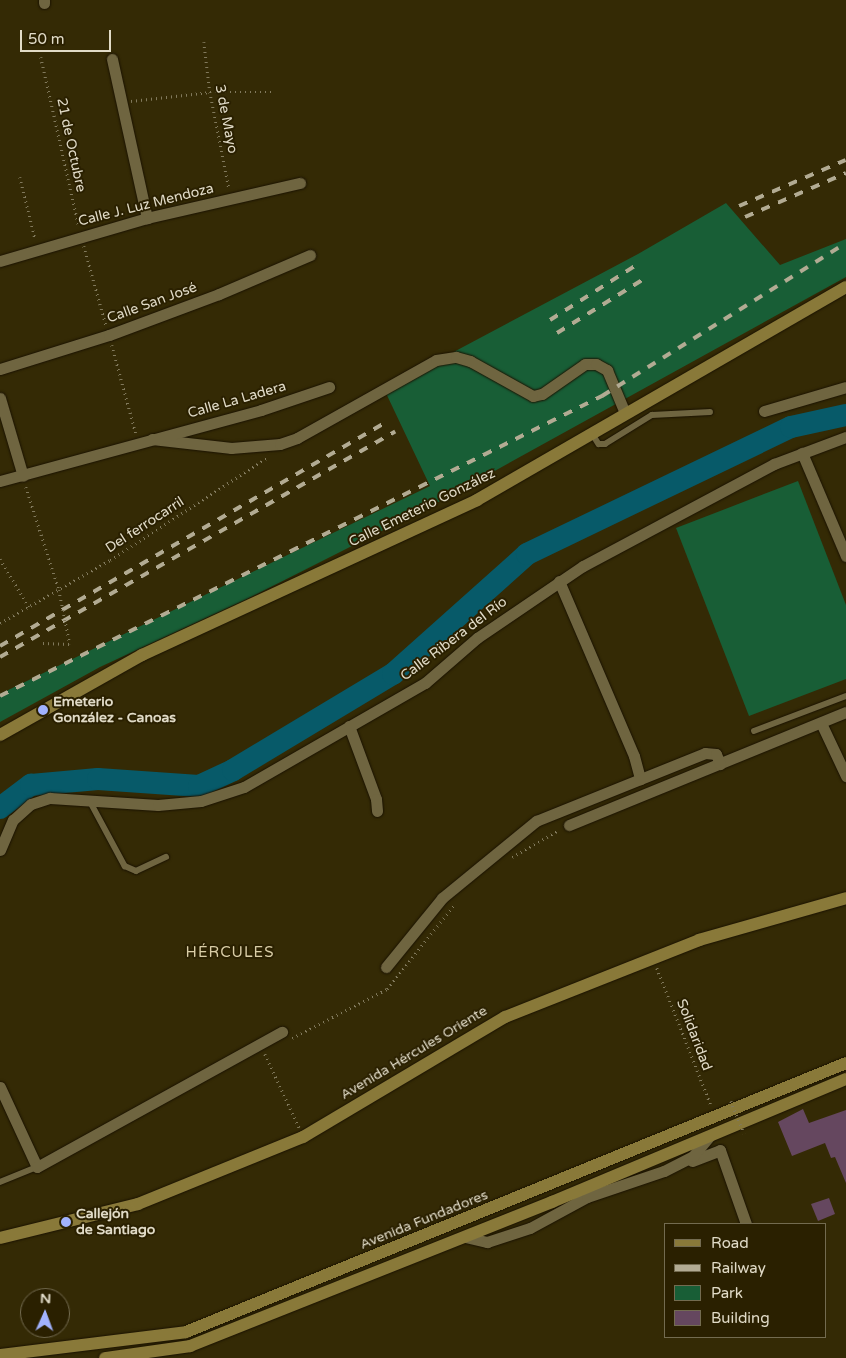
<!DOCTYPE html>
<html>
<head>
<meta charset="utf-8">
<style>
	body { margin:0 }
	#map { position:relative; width:846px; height:1358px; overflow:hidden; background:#342a05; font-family:"Varela Round",sans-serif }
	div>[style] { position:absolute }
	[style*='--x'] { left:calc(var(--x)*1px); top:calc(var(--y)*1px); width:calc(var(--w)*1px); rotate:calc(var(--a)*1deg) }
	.green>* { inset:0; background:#185e36 }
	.river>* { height:22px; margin:-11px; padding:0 11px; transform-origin:11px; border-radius:11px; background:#075a69 }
	.building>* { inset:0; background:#65475f }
	.path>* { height:2.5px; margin-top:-1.25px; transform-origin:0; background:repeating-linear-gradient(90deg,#81795c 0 1px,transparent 0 5px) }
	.roads { filter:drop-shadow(0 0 1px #1a1200) drop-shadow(0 0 1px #1a1200) }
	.lane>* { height:5.5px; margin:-2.75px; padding:0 2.75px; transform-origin:2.75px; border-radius:2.75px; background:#6f6540 }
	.street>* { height:11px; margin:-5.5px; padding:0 5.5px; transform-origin:5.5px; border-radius:5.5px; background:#6f6540 }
	.secondary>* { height:12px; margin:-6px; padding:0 6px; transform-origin:6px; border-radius:6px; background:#897939 }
	.rail>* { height:4px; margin-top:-2px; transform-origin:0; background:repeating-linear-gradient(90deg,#b2ab93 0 9px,transparent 0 18px) }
	.path-bridge>* { height:2.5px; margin-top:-1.25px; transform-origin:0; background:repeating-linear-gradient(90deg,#81795c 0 1px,transparent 0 5px) }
	.dots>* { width:14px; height:14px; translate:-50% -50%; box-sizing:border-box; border:2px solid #2a2000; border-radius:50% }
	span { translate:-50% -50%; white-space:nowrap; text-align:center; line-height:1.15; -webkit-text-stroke:4px #2a2000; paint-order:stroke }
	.street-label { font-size:14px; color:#e1dbc7 }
	.poi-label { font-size:14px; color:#e1dbc7; font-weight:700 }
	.left { translate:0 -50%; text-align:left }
	.neighbourhood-label { font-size:15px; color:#d9cda6; letter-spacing:1px }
	.legend { position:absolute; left:664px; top:1223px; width:162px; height:115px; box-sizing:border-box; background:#2a2000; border:1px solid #736b50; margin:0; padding:6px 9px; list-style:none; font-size:15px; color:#e1dbc7 }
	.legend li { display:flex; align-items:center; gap:10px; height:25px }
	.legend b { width:25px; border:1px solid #736b50 }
	.north { position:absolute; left:20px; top:1288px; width:50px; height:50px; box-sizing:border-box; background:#2a2000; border:1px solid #736b50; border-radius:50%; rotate:2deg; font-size:14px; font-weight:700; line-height:20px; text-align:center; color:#e1dbc7 }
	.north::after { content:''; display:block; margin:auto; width:18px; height:22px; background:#a1b2fd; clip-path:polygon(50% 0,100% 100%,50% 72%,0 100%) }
	.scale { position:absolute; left:20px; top:30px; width:91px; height:22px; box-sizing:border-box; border:2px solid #e1dbc7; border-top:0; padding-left:6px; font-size:15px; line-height:18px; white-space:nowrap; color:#e1dbc7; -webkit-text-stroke:4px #2a2000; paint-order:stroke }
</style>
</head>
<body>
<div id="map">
	<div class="green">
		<div style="clip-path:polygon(726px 203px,780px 265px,846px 239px,846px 277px,433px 505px,247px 599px,100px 667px,0 722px,0 694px,430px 486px,384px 389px,638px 254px)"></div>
		<div style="clip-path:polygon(798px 481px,846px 605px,846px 679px,749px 716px,676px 528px)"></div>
	</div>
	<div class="river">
		<div style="--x:0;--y:808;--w:39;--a:-37"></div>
		<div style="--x:31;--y:785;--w:67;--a:-5.1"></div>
		<div style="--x:98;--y:779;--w:101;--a:4"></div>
		<div style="--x:199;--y:786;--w:38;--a:-25"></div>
		<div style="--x:233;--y:770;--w:187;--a:-31"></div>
		<div style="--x:393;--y:674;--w:180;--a:-41.8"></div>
		<div style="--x:527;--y:554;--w:293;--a:-25.7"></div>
		<div style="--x:791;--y:427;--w:56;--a:-12.3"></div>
	</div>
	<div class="building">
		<div style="clip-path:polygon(803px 1109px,809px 1123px,846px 1110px,846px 1183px,835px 1157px,831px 1158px,825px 1143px,792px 1156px,778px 1122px)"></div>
		<div style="clip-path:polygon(829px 1198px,835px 1214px,818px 1221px,811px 1204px)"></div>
	</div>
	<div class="path">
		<div style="--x:204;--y:42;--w:50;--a:83.2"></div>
		<div style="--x:210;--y:92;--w:98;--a:78.8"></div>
		<div style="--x:41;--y:57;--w:174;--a:77.4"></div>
		<div style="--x:131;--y:101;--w:80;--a:-6.5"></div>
		<div style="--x:210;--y:92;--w:64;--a:0"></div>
		<div style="--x:20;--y:177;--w:63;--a:76.2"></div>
		<div style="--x:84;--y:246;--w:82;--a:74.4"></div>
		<div style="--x:112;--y:345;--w:92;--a:74.9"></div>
		<div style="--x:26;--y:487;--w:108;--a:72.2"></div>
		<div style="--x:0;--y:559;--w:56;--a:58.9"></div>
		<div style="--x:0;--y:623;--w:127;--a:-29.8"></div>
		<div style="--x:110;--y:560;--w:189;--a:-33.1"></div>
		<div style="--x:43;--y:643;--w:27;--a:2"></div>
		<div style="--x:512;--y:857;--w:54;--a:-29.9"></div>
		<div style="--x:657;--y:968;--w:147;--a:68.5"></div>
		<div style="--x:292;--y:1038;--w:107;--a:-27.3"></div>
		<div style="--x:387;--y:989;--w:107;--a:-51.4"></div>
		<div style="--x:265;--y:1054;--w:81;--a:65"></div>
	</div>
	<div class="roads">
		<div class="lane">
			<div style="--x:592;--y:433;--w:13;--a:58"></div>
			<div style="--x:599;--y:444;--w:6;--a:0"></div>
			<div style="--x:605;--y:444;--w:55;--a:-31.7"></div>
			<div style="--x:652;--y:415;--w:58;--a:-3"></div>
			<div style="--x:754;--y:731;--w:98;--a:-20.8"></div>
			<div style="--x:90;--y:801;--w:74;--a:61.7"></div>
			<div style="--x:125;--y:866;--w:12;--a:24"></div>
			<div style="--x:136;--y:871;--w:33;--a:-25"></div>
			<div style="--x:0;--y:1182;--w:40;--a:-22"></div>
		</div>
		<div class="street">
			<div style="--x:44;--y:3;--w:3;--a:-90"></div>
			<div style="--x:112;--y:59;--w:163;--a:77.6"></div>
			<div style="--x:0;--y:261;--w:153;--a:-16.3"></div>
			<div style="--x:147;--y:218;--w:157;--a:-12.9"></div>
			<div style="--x:0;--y:369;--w:114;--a:-17.3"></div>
			<div style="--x:109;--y:335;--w:117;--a:-20.4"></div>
			<div style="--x:219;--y:294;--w:99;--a:-23.2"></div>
			<div style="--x:0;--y:398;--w:81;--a:73.6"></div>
			<div style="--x:764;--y:411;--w:85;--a:-16.3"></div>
			<div style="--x:152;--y:439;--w:80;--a:6.5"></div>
			<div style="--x:231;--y:448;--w:49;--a:-4.7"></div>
			<div style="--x:280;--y:444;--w:18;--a:-19"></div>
			<div style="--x:297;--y:438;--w:159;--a:-29.3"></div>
			<div style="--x:436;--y:360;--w:20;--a:-9"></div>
			<div style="--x:456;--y:357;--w:15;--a:16"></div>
			<div style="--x:470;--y:361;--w:72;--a:29.1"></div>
			<div style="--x:533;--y:396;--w:9;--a:-13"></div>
			<div style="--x:542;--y:394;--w:52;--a:-34.9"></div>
			<div style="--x:585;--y:364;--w:11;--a:0"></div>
			<div style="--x:596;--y:364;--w:13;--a:29"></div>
			<div style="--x:607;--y:370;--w:47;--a:67.3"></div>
			<div style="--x:802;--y:453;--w:112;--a:66.9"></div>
			<div style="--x:0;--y:481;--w:270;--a:-15.2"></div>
			<div style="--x:261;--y:410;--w:72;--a:-18.7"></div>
			<div style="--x:559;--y:581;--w:190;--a:66.8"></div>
			<div style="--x:634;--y:756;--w:24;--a:75"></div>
			<div style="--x:821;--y:723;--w:59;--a:64.7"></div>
			<div style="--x:349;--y:726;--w:78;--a:69.7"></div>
			<div style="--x:376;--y:799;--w:12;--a:85"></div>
			<div style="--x:569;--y:825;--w:299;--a:-22.2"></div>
			<div style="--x:0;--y:850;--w:33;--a:-67"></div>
			<div style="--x:13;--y:820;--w:24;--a:-42"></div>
			<div style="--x:31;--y:804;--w:20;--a:-18"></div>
			<div style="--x:50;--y:798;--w:108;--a:3.7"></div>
			<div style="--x:158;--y:805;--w:43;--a:-5.3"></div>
			<div style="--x:201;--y:801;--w:45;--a:-18"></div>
			<div style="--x:244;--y:787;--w:209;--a:-29.9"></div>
			<div style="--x:425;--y:683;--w:69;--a:-40.9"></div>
			<div style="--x:477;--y:638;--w:128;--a:-34.2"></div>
			<div style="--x:583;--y:566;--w:217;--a:-28.1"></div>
			<div style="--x:774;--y:464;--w:77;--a:-20.6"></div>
			<div style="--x:386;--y:967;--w:89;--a:-50.9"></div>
			<div style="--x:442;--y:898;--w:122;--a:-39.3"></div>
			<div style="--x:536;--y:821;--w:182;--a:-21.9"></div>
			<div style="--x:705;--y:753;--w:11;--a:5"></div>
			<div style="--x:716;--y:754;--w:11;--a:68"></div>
			<div style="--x:0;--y:1087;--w:88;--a:65.2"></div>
			<div style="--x:37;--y:1167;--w:280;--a:-28.9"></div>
			<div style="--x:692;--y:1161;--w:30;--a:-21"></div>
			<div style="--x:720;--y:1150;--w:78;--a:70.6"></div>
			<div style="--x:465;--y:1237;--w:23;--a:13"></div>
			<div style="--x:487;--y:1242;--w:45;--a:-18"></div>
			<div style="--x:530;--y:1228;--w:65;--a:-28.5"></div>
			<div style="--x:587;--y:1197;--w:81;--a:-18.7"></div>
			<div style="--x:664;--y:1171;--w:33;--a:-27"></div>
			<div style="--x:693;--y:1156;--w:26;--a:-50"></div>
		</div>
		<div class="secondary">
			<div style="--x:0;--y:735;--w:163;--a:-29.4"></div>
			<div style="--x:142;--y:655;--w:369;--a:-24.8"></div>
			<div style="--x:477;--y:500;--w:426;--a:-30"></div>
			<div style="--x:0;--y:1238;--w:142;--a:-13.8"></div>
			<div style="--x:138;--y:1204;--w:178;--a:-22.1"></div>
			<div style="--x:303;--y:1137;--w:235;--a:-30.7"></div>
			<div style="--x:505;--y:1017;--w:209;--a:-21.6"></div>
			<div style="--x:699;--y:940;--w:153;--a:-15.9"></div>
			<div style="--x:0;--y:1355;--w:187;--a:-7"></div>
			<div style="--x:186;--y:1332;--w:713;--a:-22.17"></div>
			<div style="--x:105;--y:1358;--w:86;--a:-8"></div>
			<div style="--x:190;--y:1346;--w:390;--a:-21.7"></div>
			<div style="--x:552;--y:1202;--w:319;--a:-22.7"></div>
		</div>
	</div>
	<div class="rail">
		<div style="--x:739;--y:206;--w:116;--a:-23.3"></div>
		<div style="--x:745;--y:217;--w:110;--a:-23.5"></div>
		<div style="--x:550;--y:320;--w:104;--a:-32.5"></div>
		<div style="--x:557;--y:333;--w:106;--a:-31.9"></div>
		<div style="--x:0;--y:646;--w:449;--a:-30.1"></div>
		<div style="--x:0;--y:657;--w:455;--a:-29.7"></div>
		<div style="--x:0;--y:696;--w:673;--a:-26.49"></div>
		<div style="--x:602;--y:396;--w:288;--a:-32.1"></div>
	</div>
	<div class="path-bridge">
		<div style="--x:59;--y:590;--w:55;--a:78.5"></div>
		<div style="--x:731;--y:1101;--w:35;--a:68"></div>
	</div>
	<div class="dots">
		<div style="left:43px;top:710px;background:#a1b2fd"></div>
		<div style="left:66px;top:1222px;background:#a1b2fd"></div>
	</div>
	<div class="street-label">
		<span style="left:226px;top:119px;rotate:79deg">3 de Mayo</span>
		<span style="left:71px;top:145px;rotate:78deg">21 de Octubre</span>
		<span style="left:146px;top:205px;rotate:-14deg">Calle J. Luz Mendoza</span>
		<span style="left:152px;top:303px;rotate:-20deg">Calle San José</span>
		<span style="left:237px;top:400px;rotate:-16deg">Calle La Ladera</span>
		<span style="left:422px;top:508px;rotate:-26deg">Calle Emeterio González</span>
		<span style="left:145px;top:525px;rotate:-33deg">Del ferrocarril</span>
		<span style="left:454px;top:639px;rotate:-37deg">Calle Ribera del Río</span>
		<span style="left:694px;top:1035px;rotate:69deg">Solidaridad</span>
		<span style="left:414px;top:1053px;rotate:-31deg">Avenida Hércules Oriente</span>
		<span style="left:424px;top:1220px;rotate:-22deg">Avenida Fundadores</span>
	</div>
	<div class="poi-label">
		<span class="left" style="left:53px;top:710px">Emeterio<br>González - Canoas</span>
		<span class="left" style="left:76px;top:1222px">Callejón<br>de Santiago</span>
	</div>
	<div class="neighbourhood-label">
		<span style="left:230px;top:953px">HÉRCULES</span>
	</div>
	<ul class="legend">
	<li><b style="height:6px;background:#897939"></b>Road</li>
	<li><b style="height:6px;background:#b2ab93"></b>Railway</li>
	<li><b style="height:14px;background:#185e36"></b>Park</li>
	<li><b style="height:14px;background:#65475f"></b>Building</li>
	</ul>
	<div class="north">N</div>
	<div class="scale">50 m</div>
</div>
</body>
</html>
